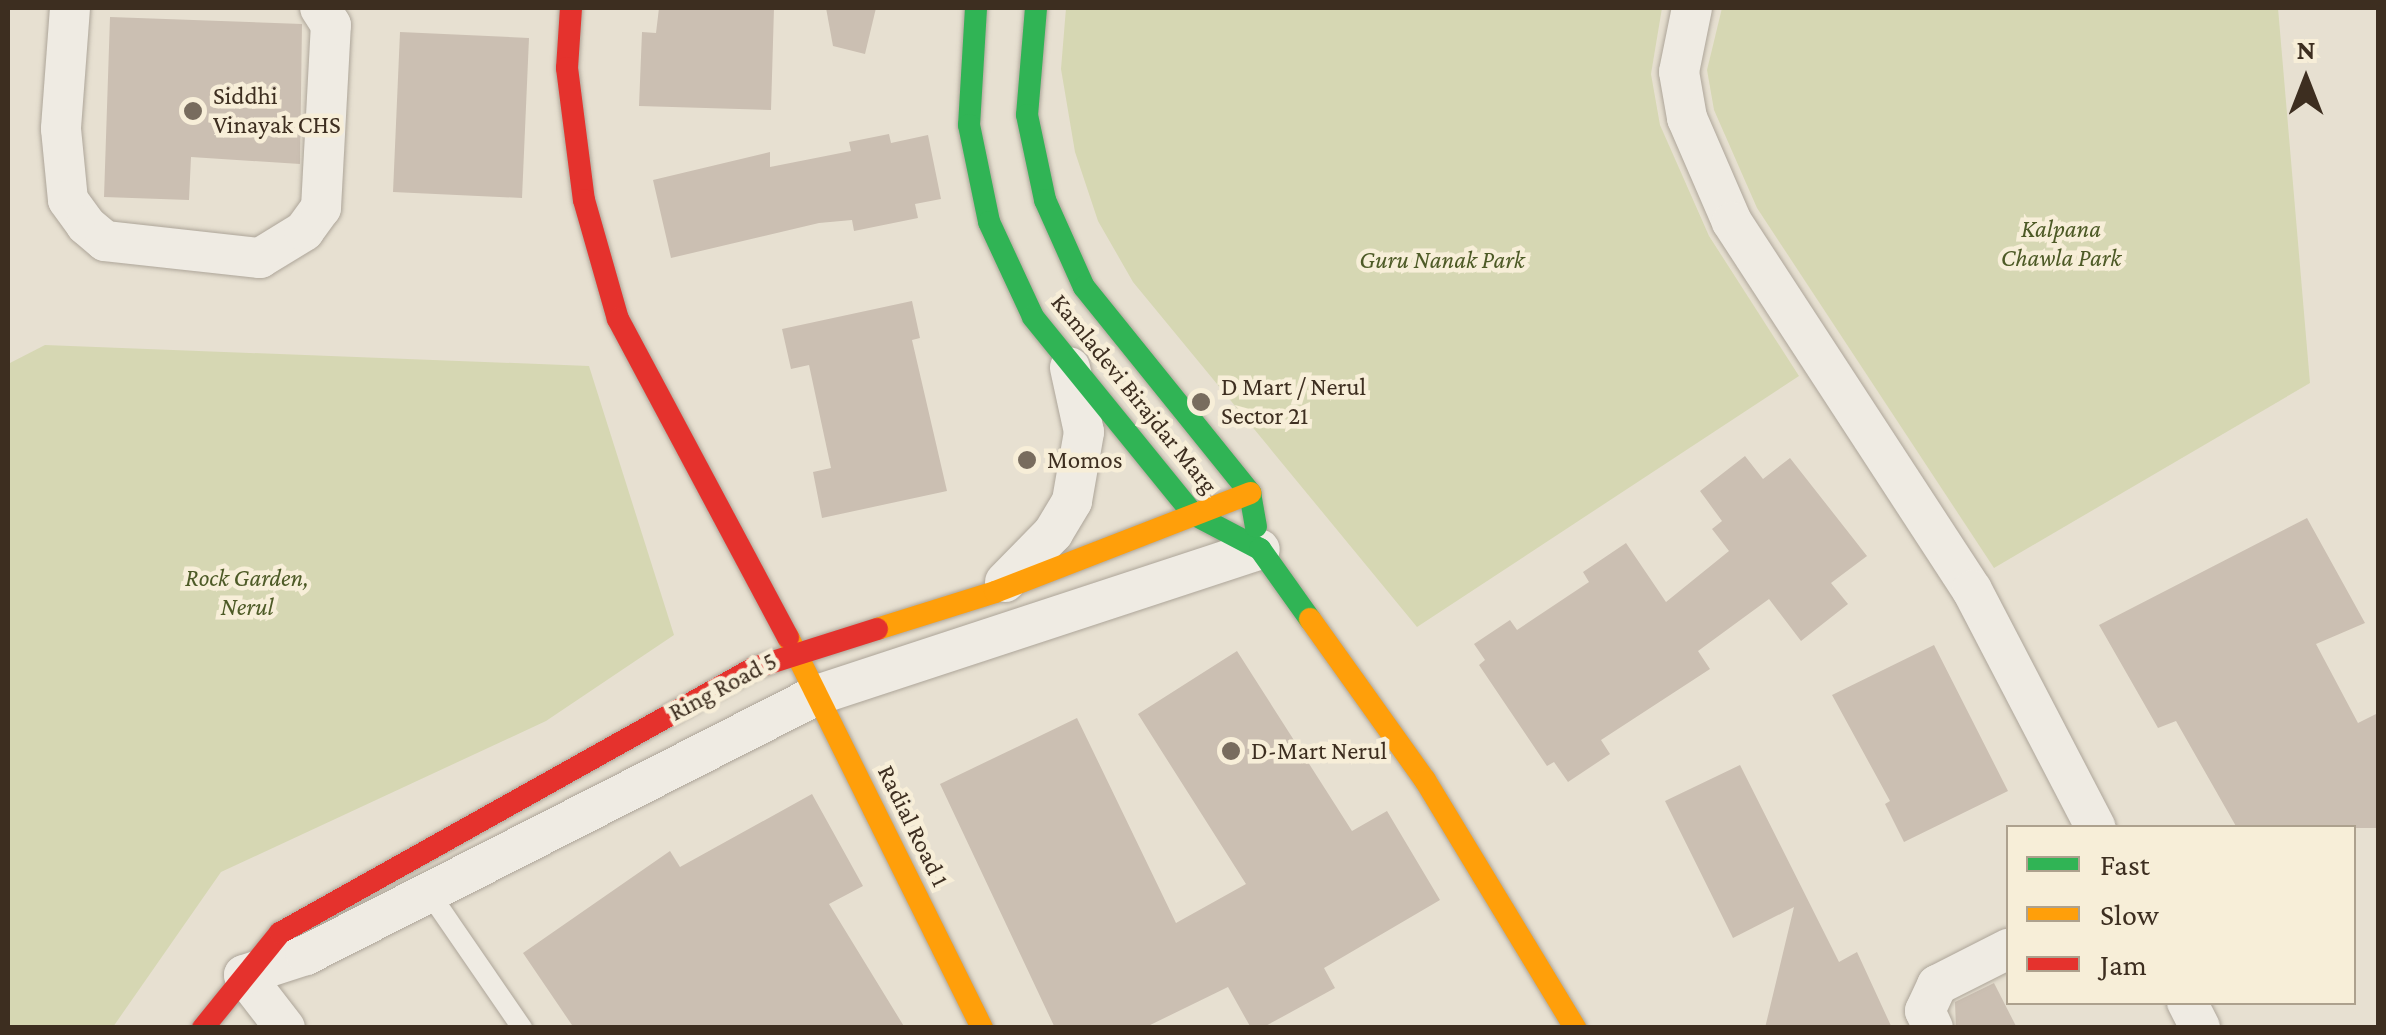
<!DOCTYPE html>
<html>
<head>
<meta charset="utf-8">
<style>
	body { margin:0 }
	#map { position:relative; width:2386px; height:1035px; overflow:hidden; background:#e7e0d1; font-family:"Crimson Pro",serif }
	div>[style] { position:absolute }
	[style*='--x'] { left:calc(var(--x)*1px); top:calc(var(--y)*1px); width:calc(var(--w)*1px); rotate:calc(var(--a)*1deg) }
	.green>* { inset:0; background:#d6d7b3 }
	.building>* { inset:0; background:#cbbfb2 }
	.roads { filter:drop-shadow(0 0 2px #ada599) drop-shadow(0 0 2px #ada599) }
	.lane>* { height:20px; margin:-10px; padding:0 10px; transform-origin:10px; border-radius:10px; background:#efebe3 }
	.street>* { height:40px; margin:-20px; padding:0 20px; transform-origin:20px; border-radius:20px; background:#efebe3 }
	.fast>* { height:22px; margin:-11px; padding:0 11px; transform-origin:11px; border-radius:11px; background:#30b455 }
	.slow>* { height:22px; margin:-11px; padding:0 11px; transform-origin:11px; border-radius:11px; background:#ff9f0a }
	.jam>* { height:22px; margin:-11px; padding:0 11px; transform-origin:11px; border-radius:11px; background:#e5322d }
	.dots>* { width:28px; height:28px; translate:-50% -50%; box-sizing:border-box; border:5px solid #f7eed8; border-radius:50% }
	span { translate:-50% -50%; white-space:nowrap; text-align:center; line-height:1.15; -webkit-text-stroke:9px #f7eed8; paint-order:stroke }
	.poi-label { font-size:25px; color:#3d2e20 }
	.left { translate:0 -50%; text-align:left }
	.park-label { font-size:25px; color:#4d5a26; font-style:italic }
	.street-label { font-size:25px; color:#3d2e20 }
	.frame { position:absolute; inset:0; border:10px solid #3d2e20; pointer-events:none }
	.legend { position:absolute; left:2006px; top:825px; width:350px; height:180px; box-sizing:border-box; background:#f7eed8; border:2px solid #ada18e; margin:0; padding:12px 18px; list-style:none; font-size:30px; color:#3d2e20 }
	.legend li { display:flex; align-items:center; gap:20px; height:50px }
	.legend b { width:50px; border:2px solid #ada18e }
	.north { position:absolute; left:2256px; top:30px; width:100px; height:100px; -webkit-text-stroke:8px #f7eed8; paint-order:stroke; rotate:0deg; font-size:28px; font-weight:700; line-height:40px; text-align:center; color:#3d2e20 }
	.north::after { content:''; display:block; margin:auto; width:35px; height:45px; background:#3d2e20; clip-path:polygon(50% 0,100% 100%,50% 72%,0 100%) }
</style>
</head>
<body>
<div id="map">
	<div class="green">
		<div style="clip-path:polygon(1066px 8px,1662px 8px,1651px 74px,1660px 125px,1709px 236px,1799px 376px,1417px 627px,1133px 282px,1098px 221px,1075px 152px,1061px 69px)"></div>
		<div style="clip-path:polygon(1722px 8px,2278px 8px,2310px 383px,1994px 568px,1757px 208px,1714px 110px,1707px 70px)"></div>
		<div style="clip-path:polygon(45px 345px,589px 366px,674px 635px,546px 721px,221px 872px,113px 1027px,8px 1027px,8px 364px)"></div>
	</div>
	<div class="building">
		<div style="clip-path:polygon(659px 8px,774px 8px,771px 110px,639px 106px,642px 32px,656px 33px)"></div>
		<div style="clip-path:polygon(826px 8px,876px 8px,865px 54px,833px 46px)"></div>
		<div style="clip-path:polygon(110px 17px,302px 24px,300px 164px,191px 157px,189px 200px,104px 197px)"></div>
		<div style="clip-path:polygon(400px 32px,529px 38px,522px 198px,393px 192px)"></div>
		<div style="clip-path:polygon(889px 134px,891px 143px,928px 135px,941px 199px,915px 204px,918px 218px,854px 231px,852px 220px,819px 223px,671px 258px,653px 180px,770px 152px,770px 167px,851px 151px,849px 142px)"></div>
		<div style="clip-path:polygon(912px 301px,920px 338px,912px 340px,947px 491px,822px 518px,813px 472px,831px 468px,809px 365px,791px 369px,782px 329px)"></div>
		<div style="clip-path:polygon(1745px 456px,1763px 479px,1790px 458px,1867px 556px,1831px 583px,1848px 604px,1801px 641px,1769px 599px,1698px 651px,1710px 669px,1601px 740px,1610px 754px,1568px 782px,1554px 762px,1547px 766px,1479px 665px,1485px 660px,1474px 644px,1510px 620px,1517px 630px,1589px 582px,1583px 572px,1626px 543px,1666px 602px,1729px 551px,1712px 529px,1722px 521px,1700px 491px)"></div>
		<div style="clip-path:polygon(2307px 518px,2365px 623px,2316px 644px,2358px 723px,2378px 713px,2378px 828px,2237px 828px,2176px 721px,2158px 728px,2099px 625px)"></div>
		<div style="clip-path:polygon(1934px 645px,2008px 791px,1904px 842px,1885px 804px,1890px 801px,1832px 695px)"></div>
		<div style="clip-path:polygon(1237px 651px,1352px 831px,1387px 811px,1440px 900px,1324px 968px,1335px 988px,1262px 1028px,1251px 1028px,1228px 987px,1144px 1028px,1055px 1028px,940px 784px,1077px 718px,1176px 923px,1246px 884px,1138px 714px)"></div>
		<div style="clip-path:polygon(1740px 765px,1839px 962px,1857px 952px,1892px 1028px,1765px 1028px,1794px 907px,1733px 938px,1665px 801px)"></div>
		<div style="clip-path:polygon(812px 794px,863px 886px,829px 904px,905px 1028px,574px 1028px,523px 953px,670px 851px,680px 867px)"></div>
		<div style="clip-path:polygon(1994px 983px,2017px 1028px,1956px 1028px,1955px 1002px)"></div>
	</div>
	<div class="roads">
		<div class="lane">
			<div style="--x:430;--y:894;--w:163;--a:55.5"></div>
		</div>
		<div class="street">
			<div style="--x:70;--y:8;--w:121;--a:94.3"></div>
			<div style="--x:61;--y:129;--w:71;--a:84.4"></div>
			<div style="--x:68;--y:200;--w:31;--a:54"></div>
			<div style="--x:86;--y:225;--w:25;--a:40"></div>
			<div style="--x:105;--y:241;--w:156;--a:6.3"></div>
			<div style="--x:260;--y:258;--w:52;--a:-31.5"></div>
			<div style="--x:304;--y:231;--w:29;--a:-54"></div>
			<div style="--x:321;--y:208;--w:183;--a:-86.9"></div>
			<div style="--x:331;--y:25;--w:20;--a:-123"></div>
			<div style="--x:1692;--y:8;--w:65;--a:101.5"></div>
			<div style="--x:1679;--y:72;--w:47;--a:80.1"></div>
			<div style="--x:1687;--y:118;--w:113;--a:66.6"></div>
			<div style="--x:1732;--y:222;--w:439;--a:56.9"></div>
			<div style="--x:1972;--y:590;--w:268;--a:62.5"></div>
			<div style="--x:1005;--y:582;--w:69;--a:-45.6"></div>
			<div style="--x:1053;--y:533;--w:37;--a:-59"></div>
			<div style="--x:1072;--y:501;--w:70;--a:-80.1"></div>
			<div style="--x:1084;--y:432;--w:66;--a:-102.3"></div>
			<div style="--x:2187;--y:1002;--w:29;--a:63"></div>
			<div style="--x:285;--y:1028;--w:67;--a:-127.7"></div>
			<div style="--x:244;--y:975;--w:65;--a:-17.9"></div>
			<div style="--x:306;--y:955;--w:573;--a:-26.97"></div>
			<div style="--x:817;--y:695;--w:466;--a:-18.2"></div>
			<div style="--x:1933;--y:1028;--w:19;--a:-115"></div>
			<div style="--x:1925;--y:1011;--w:29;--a:-65"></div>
			<div style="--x:1937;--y:985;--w:80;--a:-26.9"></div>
		</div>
		<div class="fast">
			<div style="--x:976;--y:8;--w:117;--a:93.4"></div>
			<div style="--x:969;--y:125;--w:99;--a:78.3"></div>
			<div style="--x:989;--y:222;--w:105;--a:65.1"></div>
			<div style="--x:1033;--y:317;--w:254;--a:50.9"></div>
			<div style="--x:1193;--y:514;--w:76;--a:27.6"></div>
			<div style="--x:1260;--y:549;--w:86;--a:54.5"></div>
			<div style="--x:1036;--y:8;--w:107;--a:94.8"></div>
			<div style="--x:1027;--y:115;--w:87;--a:78"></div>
			<div style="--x:1045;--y:200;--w:95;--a:65.9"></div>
			<div style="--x:1084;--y:287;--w:265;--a:51.1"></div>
			<div style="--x:1250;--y:493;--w:34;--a:80"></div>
		</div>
		<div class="slow">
			<div style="--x:1310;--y:619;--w:198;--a:54.5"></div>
			<div style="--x:1425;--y:780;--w:290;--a:58.8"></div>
			<div style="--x:877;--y:629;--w:124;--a:-17.4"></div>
			<div style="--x:995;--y:592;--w:274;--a:-21.2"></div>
			<div style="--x:788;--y:637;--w:436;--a:63.6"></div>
		</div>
		<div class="jam">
			<div style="--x:571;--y:8;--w:60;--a:93.8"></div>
			<div style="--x:567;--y:68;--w:133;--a:82.7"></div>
			<div style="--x:584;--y:200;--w:124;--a:74.1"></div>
			<div style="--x:618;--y:319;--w:361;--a:61.9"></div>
			<div style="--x:203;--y:1028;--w:122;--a:-51"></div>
			<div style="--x:280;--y:933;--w:543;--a:-29.21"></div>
			<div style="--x:754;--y:668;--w:129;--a:-17.6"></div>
		</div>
	</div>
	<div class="dots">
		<div style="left:193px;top:111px;background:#786c5e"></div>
		<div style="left:1201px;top:402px;background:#786c5e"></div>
		<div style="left:1027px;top:460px;background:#786c5e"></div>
		<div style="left:1231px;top:751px;background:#786c5e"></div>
	</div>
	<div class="poi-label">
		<span class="left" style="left:213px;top:111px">Siddhi<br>Vinayak CHS</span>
		<span class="left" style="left:1221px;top:402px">D Mart / Nerul<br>Sector 21</span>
		<span class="left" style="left:1047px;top:460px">Momos</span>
		<span class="left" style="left:1251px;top:751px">D-Mart Nerul</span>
	</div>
	<div class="park-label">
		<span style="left:2061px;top:244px">Kalpana<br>Chawla Park</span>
		<span style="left:1442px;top:260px">Guru Nanak Park</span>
		<span style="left:247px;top:593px">Rock Garden,<br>Nerul</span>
	</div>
	<div class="street-label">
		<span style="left:1134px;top:394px;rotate:51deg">Kamladevi Birajdar Marg</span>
		<span style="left:723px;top:687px;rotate:-28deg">Ring Road 5</span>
		<span style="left:913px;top:826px;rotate:64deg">Radial Road 1</span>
	</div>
	<div class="frame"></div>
	<ul class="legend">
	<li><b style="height:12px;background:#30b455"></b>Fast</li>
	<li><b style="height:12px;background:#ff9f0a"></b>Slow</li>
	<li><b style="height:12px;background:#e5322d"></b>Jam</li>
	</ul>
	<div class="north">N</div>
</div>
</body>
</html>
